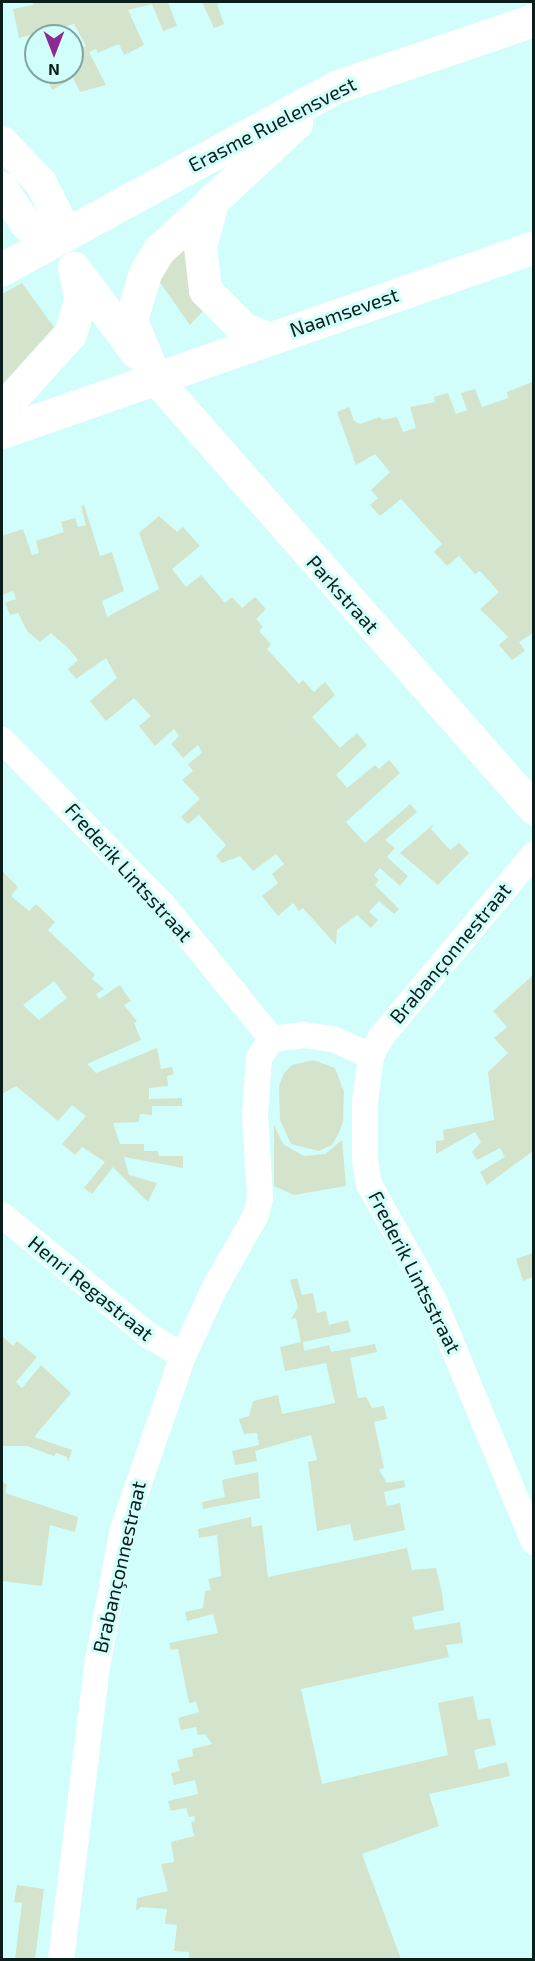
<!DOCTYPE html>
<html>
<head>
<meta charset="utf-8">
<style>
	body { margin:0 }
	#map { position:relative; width:535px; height:1961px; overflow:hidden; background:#d1fefa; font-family:"Exo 2",sans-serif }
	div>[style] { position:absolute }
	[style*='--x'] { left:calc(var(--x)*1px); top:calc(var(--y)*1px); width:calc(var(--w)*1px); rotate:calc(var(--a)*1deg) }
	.green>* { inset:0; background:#d4e4cc }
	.minor>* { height:26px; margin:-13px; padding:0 13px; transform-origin:13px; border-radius:13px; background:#fff }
	.tertiary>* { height:32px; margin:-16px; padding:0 16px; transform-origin:16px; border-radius:16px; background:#fff }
	.secondary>* { height:33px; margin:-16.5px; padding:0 16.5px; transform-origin:16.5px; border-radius:16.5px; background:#fff }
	span { translate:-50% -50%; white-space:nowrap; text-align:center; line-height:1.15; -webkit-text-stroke:6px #d1fefa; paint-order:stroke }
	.street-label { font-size:20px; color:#0c1e1c }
	.frame { position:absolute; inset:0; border:3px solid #0c1e1c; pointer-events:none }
	.north { position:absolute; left:24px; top:24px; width:60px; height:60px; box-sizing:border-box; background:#d1fefa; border:2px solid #82a4a1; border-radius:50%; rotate:180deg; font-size:16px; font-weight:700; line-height:24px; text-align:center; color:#0c1e1c }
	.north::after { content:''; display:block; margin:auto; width:21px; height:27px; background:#8c2a92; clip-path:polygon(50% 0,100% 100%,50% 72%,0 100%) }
</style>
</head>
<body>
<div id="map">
	<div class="green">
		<div style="clip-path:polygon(33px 2px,168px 2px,177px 26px,163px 31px,152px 4px,128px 10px,144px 45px,124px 55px,119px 44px,98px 53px,96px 49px,89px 52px,106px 85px,80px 92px,73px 78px,52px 90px,44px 72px,72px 72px,72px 51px,86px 46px,74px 24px,19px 38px,13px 9px,34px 5px)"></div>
		<div style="clip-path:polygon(202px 2px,222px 2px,217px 4px,224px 24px,214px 28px)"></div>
		<div style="clip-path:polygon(184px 246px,203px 311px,190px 325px,156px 277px)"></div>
		<div style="clip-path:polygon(22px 283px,54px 327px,2px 385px,2px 294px)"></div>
		<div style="clip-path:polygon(532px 382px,533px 633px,519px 642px,525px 651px,512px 660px,499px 645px,508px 637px,480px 609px,499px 592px,480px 571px,475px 574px,459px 556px,447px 566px,434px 552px,442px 544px,401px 499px,380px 516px,370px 505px,378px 498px,371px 490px,390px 472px,375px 454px,356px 465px,337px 412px,349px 407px,354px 421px,360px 424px,380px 417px,382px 420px,397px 417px,403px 432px,416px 428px,410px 407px,435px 402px,434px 397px,448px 393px,456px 414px,467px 410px,461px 393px,475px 389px,482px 407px,508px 398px,507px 392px)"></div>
		<div style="clip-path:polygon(84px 505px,100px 556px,112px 552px,124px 591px,102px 601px,107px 617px,159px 589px,139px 533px,159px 516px,177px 532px,183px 527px,200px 546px,172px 569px,186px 587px,201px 575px,225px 603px,232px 597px,242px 608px,255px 597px,266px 609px,256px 619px,263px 627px,259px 631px,271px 644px,267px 649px,299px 684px,303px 680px,314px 692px,325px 682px,335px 695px,312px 717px,340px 748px,357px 733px,367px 745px,336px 775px,347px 788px,375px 765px,379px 769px,389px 760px,400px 773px,346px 822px,365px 843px,410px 804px,417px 812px,385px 840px,395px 848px,387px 857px,408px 876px,400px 886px,380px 868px,374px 875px,379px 880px,375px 885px,399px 909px,394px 914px,379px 901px,369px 912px,378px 920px,371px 928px,357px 915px,337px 930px,336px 945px,303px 908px,299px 911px,293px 903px,278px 916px,262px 896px,278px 883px,272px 874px,284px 864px,276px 854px,253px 871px,240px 856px,222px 863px,216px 856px,226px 845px,199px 815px,188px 824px,181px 817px,200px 799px,182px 780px,193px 771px,188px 764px,202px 753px,198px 745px,183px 758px,171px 744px,179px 736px,174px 729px,155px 746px,139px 726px,151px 716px,134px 698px,106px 721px,90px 701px,117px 678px,106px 658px,76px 679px,68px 669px,78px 660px,69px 649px,51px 633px,40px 642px,27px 631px,18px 613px,10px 615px,5px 603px,16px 599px,13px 591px,2px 595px,2px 536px,23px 529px,32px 555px,39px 553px,36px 541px,64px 532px,61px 522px,75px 518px,78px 527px,86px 525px,81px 506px)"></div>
		<div style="clip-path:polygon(434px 824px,431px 829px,450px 850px,459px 843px,469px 853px,438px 885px,400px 853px)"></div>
		<div style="clip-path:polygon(evenodd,2px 871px,18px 887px,11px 896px,29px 911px,36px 904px,55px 922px,48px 930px,95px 975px,92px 979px,104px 989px,96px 994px,99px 999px,120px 985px,131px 1001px,124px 1005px,137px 1021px,134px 1023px,141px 1040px,87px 1064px,96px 1073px,157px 1048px,161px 1069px,172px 1067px,174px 1074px,167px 1076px,168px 1086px,149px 1088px,149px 1099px,182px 1098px,182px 1106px,152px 1106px,152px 1115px,140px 1114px,139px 1122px,113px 1123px,120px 1144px,144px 1144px,144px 1151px,158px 1151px,159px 1156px,183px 1156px,183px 1168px,124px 1157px,129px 1175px,157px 1183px,148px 1202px,113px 1167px,92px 1194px,84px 1188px,105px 1162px,82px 1147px,75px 1155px,62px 1144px,86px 1116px,72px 1105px,58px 1121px,16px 1086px,2px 1094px,2px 871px,54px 981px,67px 998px,39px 1020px,23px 1005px,54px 981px)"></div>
		<div style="clip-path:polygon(533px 975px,533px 1151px,487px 1185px,480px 1172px,505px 1157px,500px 1148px,477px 1160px,472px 1152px,481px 1142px,475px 1132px,436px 1154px,436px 1141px,444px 1140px,443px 1130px,494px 1120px,488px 1072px,508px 1053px,494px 1038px,507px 1027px,493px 1011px)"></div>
		<div style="clip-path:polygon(313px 1060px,335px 1068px,344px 1092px,343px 1122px,338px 1135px,332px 1145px,319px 1151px,291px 1144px,280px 1120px,279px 1086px,284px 1073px,292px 1065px)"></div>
		<div style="clip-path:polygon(274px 1125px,283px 1144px,304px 1156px,325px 1154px,342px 1140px,346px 1186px,294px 1195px,274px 1186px)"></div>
		<div style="clip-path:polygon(533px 1253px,533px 1277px,523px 1281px,516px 1259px)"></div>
		<div style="clip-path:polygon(297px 1278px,302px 1295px,313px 1293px,317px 1313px,326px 1311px,329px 1325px,348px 1320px,351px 1332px,303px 1342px,304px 1351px,329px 1345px,331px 1352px,375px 1344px,377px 1352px,350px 1358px,358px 1398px,366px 1397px,372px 1408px,384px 1406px,387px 1419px,374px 1422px,384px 1468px,379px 1470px,387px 1483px,404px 1480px,405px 1487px,384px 1492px,387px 1506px,400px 1503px,405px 1530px,354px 1541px,350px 1524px,317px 1531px,308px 1462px,317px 1460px,311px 1435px,255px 1451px,257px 1461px,235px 1465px,232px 1451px,259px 1445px,257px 1433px,244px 1434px,240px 1423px,239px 1419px,249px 1416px,253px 1401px,278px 1395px,282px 1414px,335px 1403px,326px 1363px,285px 1371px,280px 1347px,301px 1342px,296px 1318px,291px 1319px,298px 1307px,290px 1280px)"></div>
		<div style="clip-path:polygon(2px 1336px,13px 1346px,17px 1341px,37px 1357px,16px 1382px,22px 1388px,41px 1365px,71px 1393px,34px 1437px,72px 1450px,68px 1462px,67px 1457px,56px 1453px,54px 1456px,27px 1446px,2px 1446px)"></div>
		<div style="clip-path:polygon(258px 1472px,260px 1498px,203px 1509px,202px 1502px,225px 1497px,222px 1480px)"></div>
		<div style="clip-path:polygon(2px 1481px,7px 1485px,5px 1493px,78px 1517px,75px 1532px,50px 1525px,42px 1586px,2px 1581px)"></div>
		<div style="clip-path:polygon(251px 1517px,252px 1527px,262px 1525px,268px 1577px,407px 1548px,412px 1570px,436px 1568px,442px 1592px,444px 1610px,412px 1617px,415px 1630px,460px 1622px,463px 1643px,446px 1645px,449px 1657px,301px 1689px,322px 1784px,448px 1755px,438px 1703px,473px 1696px,478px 1720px,490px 1718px,496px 1745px,474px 1750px,479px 1769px,507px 1762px,510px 1776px,429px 1794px,439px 1826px,362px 1854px,401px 1959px,189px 1959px,189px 1952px,174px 1951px,177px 1925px,165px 1924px,167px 1909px,141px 1907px,136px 1911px,137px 1898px,168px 1891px,161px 1864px,174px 1862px,171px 1842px,194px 1836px,191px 1822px,195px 1821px,194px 1816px,189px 1817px,186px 1808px,171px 1811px,168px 1801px,198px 1794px,195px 1780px,174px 1785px,171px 1773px,180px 1771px,177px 1760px,193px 1756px,192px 1749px,212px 1744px,205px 1734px,198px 1735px,196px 1727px,181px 1730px,178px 1718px,199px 1712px,196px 1702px,189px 1703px,178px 1649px,171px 1650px,169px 1643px,218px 1633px,213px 1614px,187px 1621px,185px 1612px,203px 1608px,205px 1591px,211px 1590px,208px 1579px,221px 1576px,217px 1535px,199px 1538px,198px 1529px)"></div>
		<div style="clip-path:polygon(17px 1885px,44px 1889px,35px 1959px,15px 1959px,22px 1903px,14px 1902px)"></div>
	</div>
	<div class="minor">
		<div style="--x:2;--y:740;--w:232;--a:45.7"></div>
		<div style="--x:164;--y:906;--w:171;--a:50.9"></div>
		<div style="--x:534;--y:854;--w:239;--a:129.9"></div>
		<div style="--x:381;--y:1037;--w:21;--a:118"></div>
		<div style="--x:371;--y:1056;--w:46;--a:97.4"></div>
		<div style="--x:365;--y:1102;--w:58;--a:90"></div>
		<div style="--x:365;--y:1160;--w:24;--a:81"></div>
		<div style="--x:369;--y:1184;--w:134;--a:60.9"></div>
		<div style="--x:434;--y:1301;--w:261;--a:67.5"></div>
		<div style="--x:2;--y:1215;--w:189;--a:39.4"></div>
		<div style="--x:148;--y:1335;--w:41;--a:31"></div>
		<div style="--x:61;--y:1960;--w:296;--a:-83"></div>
		<div style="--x:97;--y:1666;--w:139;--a:-79.3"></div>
		<div style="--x:123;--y:1529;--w:183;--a:-70.9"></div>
		<div style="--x:183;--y:1356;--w:76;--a:-65.1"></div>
		<div style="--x:215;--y:1287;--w:83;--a:-60.3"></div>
		<div style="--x:256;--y:1215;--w:17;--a:-77"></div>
		<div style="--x:260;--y:1198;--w:85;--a:-93.4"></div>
		<div style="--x:255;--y:1113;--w:55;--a:-85.8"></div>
		<div style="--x:259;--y:1058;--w:23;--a:-56"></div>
		<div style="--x:272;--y:1039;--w:31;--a:-7"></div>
		<div style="--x:303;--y:1035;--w:30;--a:8"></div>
		<div style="--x:333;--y:1039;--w:42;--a:24.1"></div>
	</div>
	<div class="tertiary">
		<div style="--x:2;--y:142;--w:57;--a:46.4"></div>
		<div style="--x:41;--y:183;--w:36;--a:63"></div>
		<div style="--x:57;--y:215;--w:25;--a:95"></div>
		<div style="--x:55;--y:240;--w:32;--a:-152"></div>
		<div style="--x:27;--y:225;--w:45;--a:-124"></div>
		<div style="--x:155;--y:378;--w:574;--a:48.67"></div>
	</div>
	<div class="secondary">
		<div style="--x:213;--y:199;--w:49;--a:105.5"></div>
		<div style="--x:200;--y:246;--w:44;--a:83.5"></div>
		<div style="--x:205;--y:290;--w:55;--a:45"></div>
		<div style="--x:244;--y:329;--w:26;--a:21"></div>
		<div style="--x:2;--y:269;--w:380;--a:-28.6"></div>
		<div style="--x:336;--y:87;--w:209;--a:-18.7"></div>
		<div style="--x:76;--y:271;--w:101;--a:53.5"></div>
		<div style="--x:155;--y:378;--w:63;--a:-112.5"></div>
		<div style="--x:131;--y:320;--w:49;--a:-73.4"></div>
		<div style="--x:145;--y:273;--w:27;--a:-59"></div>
		<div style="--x:159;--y:250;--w:187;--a:-42.8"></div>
		<div style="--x:2;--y:409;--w:101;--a:-47.8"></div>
		<div style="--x:70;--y:334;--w:37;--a:-73"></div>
		<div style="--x:81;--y:299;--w:32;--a:-103"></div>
		<div style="--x:2;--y:432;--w:563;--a:-19.17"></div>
	</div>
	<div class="street-label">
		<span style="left:272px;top:124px;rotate:-27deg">Erasme Ruelensvest</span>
		<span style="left:344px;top:312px;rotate:-19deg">Naamsevest</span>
		<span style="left:343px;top:594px;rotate:48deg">Parkstraat</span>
		<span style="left:129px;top:872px;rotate:48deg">Frederik Lintsstraat</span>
		<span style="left:450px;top:953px;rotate:-50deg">Brabançonnestraat</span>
		<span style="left:415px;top:1272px;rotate:63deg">Frederik Lintsstraat</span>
		<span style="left:91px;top:1288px;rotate:39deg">Henri Regastraat</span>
		<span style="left:119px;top:1567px;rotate:-77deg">Brabançonnestraat</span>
	</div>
	<div class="frame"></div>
	<div class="north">N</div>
</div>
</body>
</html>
